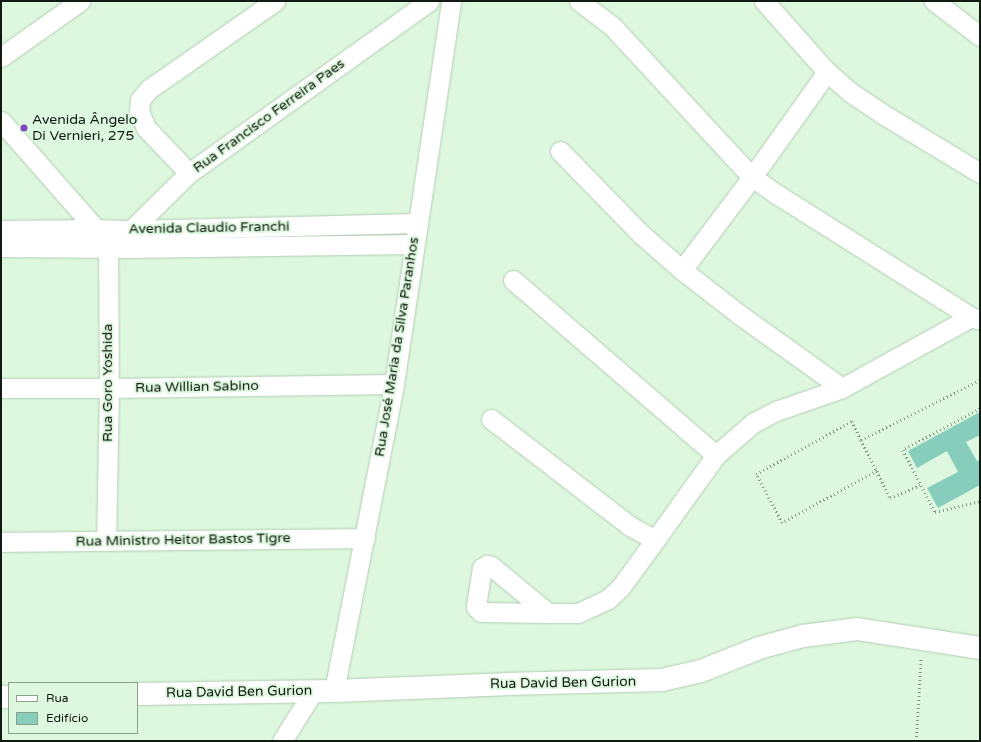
<!DOCTYPE html>
<html>
<head>
<meta charset="utf-8">
<style>
	body { margin:0 }
	#map { position:relative; width:981px; height:742px; overflow:hidden; background:#ddf8de; font-family:"Varela Round",sans-serif }
	div>[style] { position:absolute }
	[style*='--x'] { left:calc(var(--x)*1px); top:calc(var(--y)*1px); width:calc(var(--w)*1px); rotate:calc(var(--a)*1deg) }
	.building>* { inset:0; background:#86cdbc }
	.path>* { height:2.5px; margin-top:-1.25px; transform-origin:0; background:repeating-linear-gradient(90deg,#869986 0 1px,transparent 0 4px) }
	.roads { filter:drop-shadow(0 0 1px #b4ceb5) drop-shadow(0 0 1px #b4ceb5) }
	.minor>* { height:19px; margin:-9.5px; padding:0 9.5px; transform-origin:9.5px; border-radius:9.5px; background:#fff }
	.tertiary>* { height:22px; margin:-11px; padding:0 11px; transform-origin:11px; border-radius:11px; background:#fff }
	.dots>* { width:11px; height:11px; translate:-50% -50%; box-sizing:border-box; border:2px solid #ddf8de; border-radius:50% }
	span { translate:-50% -50%; white-space:nowrap; text-align:center; line-height:1.15; -webkit-text-stroke:4px #ddf8de; paint-order:stroke }
	.street-label { font-size:14px; color:#121b12 }
	.poi-label { font-size:14px; color:#121b12 }
	.left { translate:0 -50%; text-align:left }
	.frame { position:absolute; inset:0; border:2px solid #121b12; pointer-events:none }
	.legend { position:absolute; left:8px; top:682px; width:130px; height:52px; box-sizing:border-box; background:#ddf8de; border:1px solid #8ca08c; margin:0; padding:5px 7px; list-style:none; font-size:12px; color:#121b12 }
	.legend li { display:flex; align-items:center; gap:8px; height:20px }
	.legend b { width:20px; border:1px solid #8ca08c }
</style>
</head>
<body>
<div id="map">
	<div class="building">
		<div style="clip-path:polygon(980px 412px,980px 435px,966px 442px,977px 461px,980px 460px,980px 485px,938px 508px,927px 488px,958px 472px,947px 451px,917px 468px,908px 451px)"></div>
	</div>
	<div class="path">
		<div style="--x:980;--y:409;--w:87;--a:152"></div>
		<div style="--x:903;--y:450;--w:70;--a:62.7"></div>
		<div style="--x:935;--y:512;--w:46;--a:-13.7"></div>
		<div style="--x:861;--y:440;--w:133;--a:-26.8"></div>
		<div style="--x:877;--y:471;--w:108;--a:151.3"></div>
		<div style="--x:782;--y:523;--w:55;--a:-118"></div>
		<div style="--x:756;--y:474;--w:110;--a:-28.9"></div>
		<div style="--x:852;--y:421;--w:21;--a:65"></div>
		<div style="--x:861;--y:440;--w:35;--a:63"></div>
		<div style="--x:877;--y:471;--w:30;--a:64"></div>
		<div style="--x:890;--y:498;--w:34;--a:-23"></div>
		<div style="--x:916;--y:741;--w:83;--a:-86.6"></div>
	</div>
	<div class="roads">
		<div class="minor">
			<div style="--x:579;--y:1;--w:41;--a:37.1"></div>
			<div style="--x:612;--y:26;--w:206;--a:47.2"></div>
			<div style="--x:752;--y:177;--w:32;--a:35"></div>
			<div style="--x:778;--y:195;--w:228;--a:32.3"></div>
			<div style="--x:971;--y:317;--w:9;--a:18"></div>
			<div style="--x:764;--y:1;--w:95;--a:48.4"></div>
			<div style="--x:827;--y:72;--w:30;--a:41"></div>
			<div style="--x:850;--y:92;--w:37;--a:34"></div>
			<div style="--x:881;--y:113;--w:116;--a:31.2"></div>
			<div style="--x:934;--y:1;--w:58;--a:37.3"></div>
			<div style="--x:1;--y:57;--w:97;--a:-35.3"></div>
			<div style="--x:1;--y:121;--w:144;--a:48.7"></div>
			<div style="--x:96;--y:229;--w:22;--a:56"></div>
			<div style="--x:108;--y:247;--w:141;--a:89.6"></div>
			<div style="--x:109;--y:388;--w:153;--a:91.1"></div>
			<div style="--x:560;--y:151;--w:116;--a:45.7"></div>
			<div style="--x:641;--y:234;--w:55;--a:41.3"></div>
			<div style="--x:682;--y:270;--w:73;--a:37.8"></div>
			<div style="--x:740;--y:315;--w:125;--a:35.6"></div>
			<div style="--x:189;--y:173;--w:62;--a:-133.7"></div>
			<div style="--x:146;--y:128;--w:18;--a:-112"></div>
			<div style="--x:139;--y:111;--w:11;--a:-85"></div>
			<div style="--x:140;--y:100;--w:14;--a:-51"></div>
			<div style="--x:149;--y:89;--w:154;--a:-34.9"></div>
			<div style="--x:1;--y:230;--w:95;--a:-0.6"></div>
			<div style="--x:96;--y:229;--w:35;--a:2"></div>
			<div style="--x:131;--y:230;--w:286;--a:-1.4"></div>
			<div style="--x:129;--y:238;--w:8;--a:-76"></div>
			<div style="--x:131;--y:230;--w:81;--a:-44.5"></div>
			<div style="--x:189;--y:173;--w:295;--a:-35.6"></div>
			<div style="--x:1;--y:247;--w:127;--a:0.5"></div>
			<div style="--x:128;--y:248;--w:286;--a:-0.8"></div>
			<div style="--x:682;--y:270;--w:116;--a:-53"></div>
			<div style="--x:752;--y:177;--w:129;--a:-54.5"></div>
			<div style="--x:513;--y:280;--w:268;--a:40.8"></div>
			<div style="--x:1;--y:388;--w:108;--a:0"></div>
			<div style="--x:109;--y:388;--w:285;--a:-0.8"></div>
			<div style="--x:491;--y:419;--w:175;--a:37.6"></div>
			<div style="--x:630;--y:526;--w:29;--a:29"></div>
			<div style="--x:655;--y:540;--w:105;--a:-54.3"></div>
			<div style="--x:716;--y:455;--w:49;--a:-40.9"></div>
			<div style="--x:753;--y:423;--w:26;--a:-28"></div>
			<div style="--x:776;--y:411;--w:70;--a:-19.2"></div>
			<div style="--x:842;--y:388;--w:147;--a:-28.8"></div>
			<div style="--x:1;--y:542;--w:364;--a:-0.6"></div>
			<div style="--x:548;--y:613;--w:74;--a:-140.5"></div>
			<div style="--x:491;--y:566;--w:4;--a:-166"></div>
			<div style="--x:487;--y:565;--w:6;--a:149"></div>
			<div style="--x:482;--y:568;--w:39;--a:99"></div>
			<div style="--x:476;--y:607;--w:7;--a:45"></div>
			<div style="--x:481;--y:612;--w:67;--a:0.9"></div>
			<div style="--x:548;--y:613;--w:30;--a:0"></div>
			<div style="--x:578;--y:613;--w:33;--a:-25"></div>
			<div style="--x:608;--y:599;--w:16;--a:-43"></div>
			<div style="--x:620;--y:588;--w:59;--a:-53.9"></div>
			<div style="--x:334;--y:691;--w:313;--a:-78.9"></div>
			<div style="--x:394;--y:384;--w:387;--a:-81.5"></div>
			<div style="--x:282;--y:741;--w:60;--a:-57.9"></div>
		</div>
		<div class="tertiary">
			<div style="--x:137;--y:694;--w:197;--a:-0.9"></div>
			<div style="--x:334;--y:691;--w:171;--a:-2.3"></div>
			<div style="--x:505;--y:684;--w:157;--a:-1.5"></div>
			<div style="--x:662;--y:680;--w:40;--a:-13"></div>
			<div style="--x:701;--y:671;--w:62;--a:-21.6"></div>
			<div style="--x:759;--y:648;--w:46;--a:-15.3"></div>
			<div style="--x:803;--y:636;--w:54;--a:-7.4"></div>
			<div style="--x:857;--y:629;--w:124;--a:8.8"></div>
			<div style="--x:1;--y:697;--w:8;--a:0"></div>
		</div>
	</div>
	<div class="dots">
		<div style="left:24px;top:128px;background:#7d46bd"></div>
	</div>
	<div class="street-label">
		<span style="left:269px;top:116px;rotate:-36deg">Rua Francisco Ferreira Paes</span>
		<span style="left:209px;top:228px;rotate:-1deg">Avenida Claudio Franchi</span>
		<span style="left:397px;top:347px;rotate:-81deg">Rua José Maria da Silva Paranhos</span>
		<span style="left:108px;top:383px;rotate:-90deg">Rua Goro Yoshida</span>
		<span style="left:197px;top:387px;rotate:-1deg">Rua Willian Sabino</span>
		<span style="left:183px;top:540px;rotate:-1deg">Rua Ministro Heitor Bastos Tigre</span>
		<span style="left:563px;top:683px;rotate:-1deg">Rua David Ben Gurion</span>
		<span style="left:239px;top:692px;rotate:-1deg">Rua David Ben Gurion</span>
	</div>
	<div class="poi-label">
		<span class="left" style="left:32px;top:128px">Avenida Ângelo<br>Di Vernieri, 275</span>
	</div>
	<div class="frame"></div>
	<ul class="legend">
	<li><b style="height:5px;background:#fff"></b>Rua</li>
	<li><b style="height:11px;background:#86cdbc"></b>Edifício</li>
	</ul>
</div>
</body>
</html>
